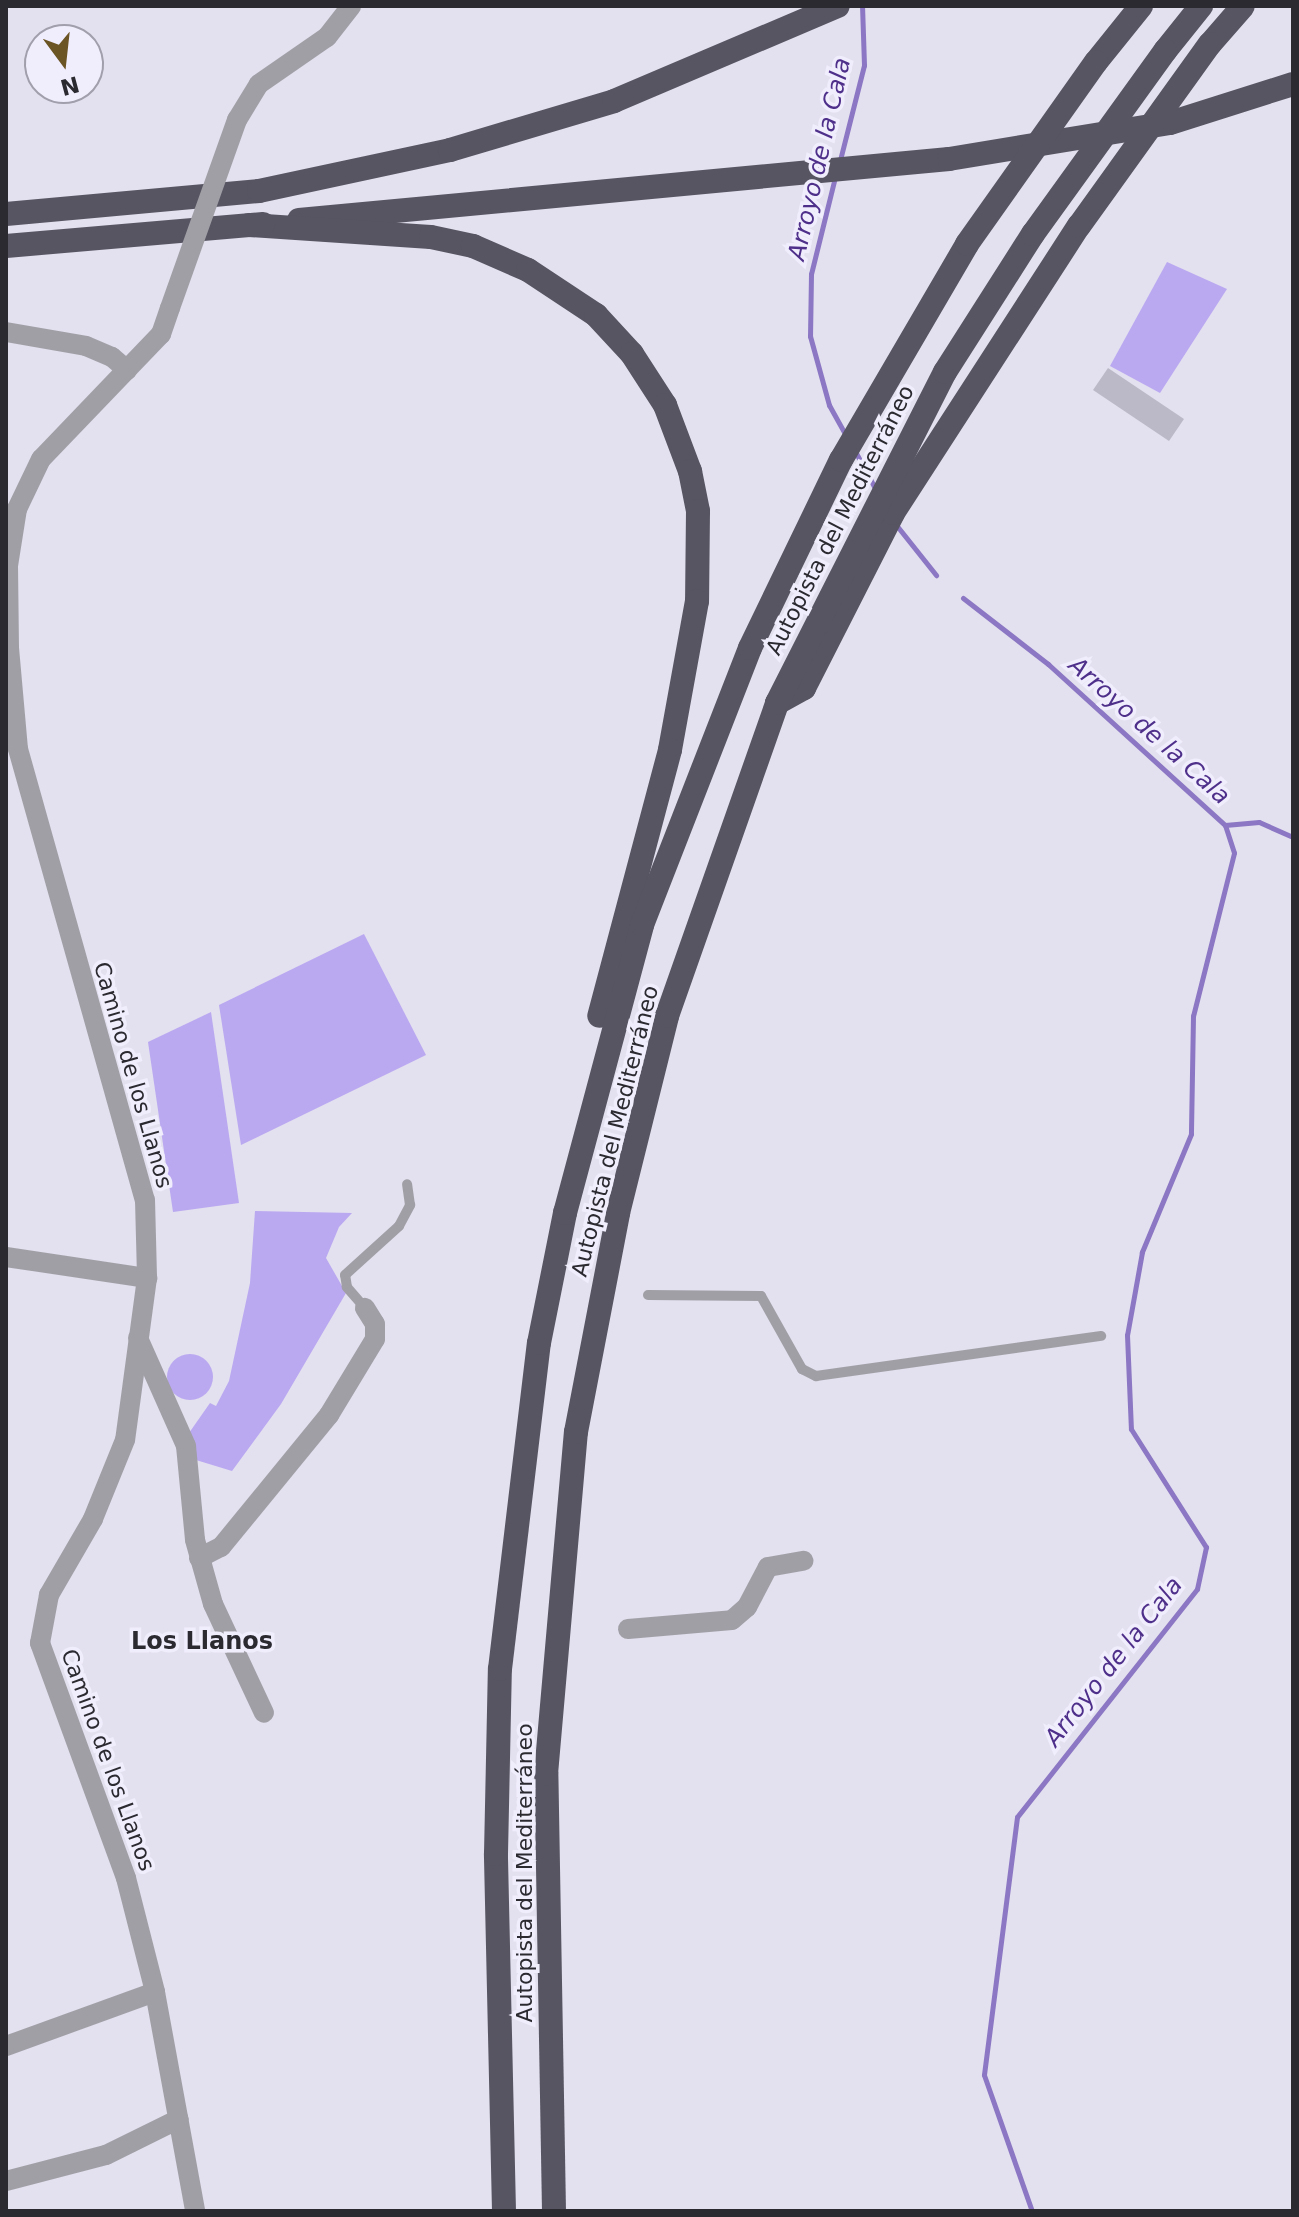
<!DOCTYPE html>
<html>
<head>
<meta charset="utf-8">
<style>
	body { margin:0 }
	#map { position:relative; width:1299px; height:2217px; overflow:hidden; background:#e3e0ef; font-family:"DejaVu Sans",sans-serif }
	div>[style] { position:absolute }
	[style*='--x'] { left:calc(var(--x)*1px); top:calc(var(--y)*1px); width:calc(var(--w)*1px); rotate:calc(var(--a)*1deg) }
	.green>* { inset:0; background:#baa8f1 }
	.round { border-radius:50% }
	.stream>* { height:5px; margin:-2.5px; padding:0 2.5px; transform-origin:2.5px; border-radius:2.5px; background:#8b77c3 }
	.building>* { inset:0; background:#bbb9c8 }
	.lane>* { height:10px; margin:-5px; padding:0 5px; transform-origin:5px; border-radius:5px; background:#a19fa6 }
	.street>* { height:20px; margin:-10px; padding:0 10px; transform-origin:10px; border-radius:10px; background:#a19fa6 }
	.highway>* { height:24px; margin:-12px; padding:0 12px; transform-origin:12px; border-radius:12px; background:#575562 }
	.street-bridge>* { height:20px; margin:-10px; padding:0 10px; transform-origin:10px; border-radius:10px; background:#a19fa6 }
	.highway-bridge>* { height:24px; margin:-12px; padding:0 12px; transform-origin:12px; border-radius:12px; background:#575562 }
	span { translate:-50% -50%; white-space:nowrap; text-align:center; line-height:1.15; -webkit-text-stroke:7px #f0edfd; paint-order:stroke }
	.street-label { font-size:22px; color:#2b2a30 }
	.water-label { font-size:24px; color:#4e2f8a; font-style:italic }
	.neighbourhood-label { font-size:24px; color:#2b2a30; font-weight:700 }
	.frame { position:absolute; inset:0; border:8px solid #2b2a30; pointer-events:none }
	.north { position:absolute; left:24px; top:24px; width:80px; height:80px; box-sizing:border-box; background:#f0edfd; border:2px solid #a19fab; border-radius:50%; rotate:165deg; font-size:22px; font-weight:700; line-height:32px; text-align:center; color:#2b2a30 }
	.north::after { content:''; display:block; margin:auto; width:28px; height:36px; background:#6b5525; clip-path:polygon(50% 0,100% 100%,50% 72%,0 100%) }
</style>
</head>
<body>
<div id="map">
	<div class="green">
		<div style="clip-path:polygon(1167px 262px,1227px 289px,1160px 393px,1110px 366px)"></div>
		<div style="clip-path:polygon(364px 934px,426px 1055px,241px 1145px,219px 1005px)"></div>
		<div style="clip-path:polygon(211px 1012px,239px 1203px,173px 1212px,148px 1042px)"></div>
		<div style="clip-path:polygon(255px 1211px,352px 1213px,339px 1227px,326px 1258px,346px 1293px,281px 1404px,232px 1471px,196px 1460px,189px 1433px,210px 1403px,216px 1406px,229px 1381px,250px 1283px)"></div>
		<div class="round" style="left:167px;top:1354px;width:46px;height:46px"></div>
	</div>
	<div class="stream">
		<div style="--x:839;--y:164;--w:102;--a:-75.8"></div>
		<div style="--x:864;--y:65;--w:59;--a:-91.9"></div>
		<div style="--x:835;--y:177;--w:100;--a:103.9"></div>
		<div style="--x:811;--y:274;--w:62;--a:90.9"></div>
		<div style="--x:810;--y:336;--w:72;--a:74.6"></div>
		<div style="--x:829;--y:405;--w:37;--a:61"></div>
		<div style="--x:856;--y:453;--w:42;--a:61.6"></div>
		<div style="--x:897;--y:526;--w:63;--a:51.5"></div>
		<div style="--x:963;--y:598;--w:108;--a:37.8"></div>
		<div style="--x:1048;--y:664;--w:239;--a:42.3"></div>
		<div style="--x:1225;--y:825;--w:29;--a:72"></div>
		<div style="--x:1234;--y:853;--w:168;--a:104.1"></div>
		<div style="--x:1193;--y:1016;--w:118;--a:91"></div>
		<div style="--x:1191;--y:1134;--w:128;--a:112.6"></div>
		<div style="--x:1142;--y:1252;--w:84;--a:100.2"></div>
		<div style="--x:1127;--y:1335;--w:94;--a:87.6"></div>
		<div style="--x:1131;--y:1429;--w:140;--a:57.6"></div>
		<div style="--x:1206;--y:1547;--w:43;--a:102.1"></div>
		<div style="--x:1197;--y:1589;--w:290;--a:128.3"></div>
		<div style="--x:1017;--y:1817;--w:260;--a:97.3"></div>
		<div style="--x:984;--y:2075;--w:144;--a:70.6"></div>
		<div style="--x:1225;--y:825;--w:34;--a:-5"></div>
		<div style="--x:1259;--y:822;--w:37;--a:24"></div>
	</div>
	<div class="building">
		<div style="clip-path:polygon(1108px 368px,1184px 419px,1169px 441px,1093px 390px)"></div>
	</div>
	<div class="lane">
		<div style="--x:648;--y:1295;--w:113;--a:0.5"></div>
		<div style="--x:761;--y:1296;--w:84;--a:60.7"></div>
		<div style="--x:802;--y:1369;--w:16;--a:27"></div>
		<div style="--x:816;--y:1376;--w:288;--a:-8"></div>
		<div style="--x:365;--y:1308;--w:28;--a:-131"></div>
		<div style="--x:347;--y:1287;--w:12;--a:-99"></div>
		<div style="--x:345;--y:1275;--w:73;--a:-42.2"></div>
		<div style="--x:399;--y:1226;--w:24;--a:-62"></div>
		<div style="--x:410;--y:1205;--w:21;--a:-98"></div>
	</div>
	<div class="street">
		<div style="--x:237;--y:120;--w:42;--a:-58.6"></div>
		<div style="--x:259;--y:84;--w:83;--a:-34.7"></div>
		<div style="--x:327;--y:37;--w:39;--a:-52"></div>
		<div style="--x:170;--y:308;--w:28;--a:109"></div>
		<div style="--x:161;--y:334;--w:173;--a:133.8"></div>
		<div style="--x:41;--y:459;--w:55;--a:115.6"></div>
		<div style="--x:17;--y:509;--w:58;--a:99"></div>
		<div style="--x:8;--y:566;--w:82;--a:89.3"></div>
		<div style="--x:9;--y:648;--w:101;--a:84.9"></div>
		<div style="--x:18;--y:749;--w:469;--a:74.3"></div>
		<div style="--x:145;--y:1200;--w:78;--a:88.5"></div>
		<div style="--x:147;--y:1278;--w:163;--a:97.7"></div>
		<div style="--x:125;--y:1440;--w:85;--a:112.1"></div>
		<div style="--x:93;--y:1519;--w:88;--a:120.1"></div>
		<div style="--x:49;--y:1595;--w:49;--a:100.6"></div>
		<div style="--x:40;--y:1643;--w:250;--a:69.9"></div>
		<div style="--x:126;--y:1878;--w:118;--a:75.7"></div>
		<div style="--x:155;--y:1992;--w:223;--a:79.6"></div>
		<div style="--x:6;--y:332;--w:81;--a:9.9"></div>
		<div style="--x:86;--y:346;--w:28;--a:23"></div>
		<div style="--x:112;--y:357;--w:20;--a:41"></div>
		<div style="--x:6;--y:1257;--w:143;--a:8.5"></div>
		<div style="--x:138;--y:1338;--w:118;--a:66"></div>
		<div style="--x:186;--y:1446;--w:94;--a:84.5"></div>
		<div style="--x:195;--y:1540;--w:66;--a:74.3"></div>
		<div style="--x:213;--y:1604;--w:120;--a:64.9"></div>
		<div style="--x:199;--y:1558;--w:25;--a:-27"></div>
		<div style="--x:221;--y:1547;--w:171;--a:-50.7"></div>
		<div style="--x:329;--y:1415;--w:89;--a:-58.8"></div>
		<div style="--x:375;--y:1339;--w:15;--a:-90"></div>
		<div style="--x:375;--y:1324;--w:19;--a:-122"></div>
		<div style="--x:628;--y:1629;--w:104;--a:-4.9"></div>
		<div style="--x:732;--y:1620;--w:20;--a:-41"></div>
		<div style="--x:747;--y:1607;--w:45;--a:-62.3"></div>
		<div style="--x:768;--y:1567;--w:36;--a:-10"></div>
		<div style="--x:6;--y:2046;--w:158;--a:-19.9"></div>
		<div style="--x:6;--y:2181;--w:103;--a:-14.6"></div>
		<div style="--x:106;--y:2155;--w:81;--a:-26.3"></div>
	</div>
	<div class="highway">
		<div style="--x:1210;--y:44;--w:50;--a:-49"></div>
		<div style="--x:1165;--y:51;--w:58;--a:-51.3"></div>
		<div style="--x:1096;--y:62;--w:72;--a:-51.2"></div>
		<div style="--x:6;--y:214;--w:254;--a:-5.2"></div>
		<div style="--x:259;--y:191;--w:195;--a:-12.1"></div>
		<div style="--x:450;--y:150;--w:171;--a:-16.6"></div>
		<div style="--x:614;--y:101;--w:243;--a:-23"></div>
		<div style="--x:299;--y:220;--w:653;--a:-5.36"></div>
		<div style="--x:949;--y:159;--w:224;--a:-9.3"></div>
		<div style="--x:1170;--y:123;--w:129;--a:-17.6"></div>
		<div style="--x:249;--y:225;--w:182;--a:3.8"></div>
		<div style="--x:431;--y:237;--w:43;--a:12.1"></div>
		<div style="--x:473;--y:246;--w:60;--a:23.6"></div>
		<div style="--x:528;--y:270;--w:82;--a:33.5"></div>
		<div style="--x:596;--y:315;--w:53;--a:47.3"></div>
		<div style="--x:632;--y:354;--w:61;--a:57.1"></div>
		<div style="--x:665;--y:405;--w:71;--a:69.3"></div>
		<div style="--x:690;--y:471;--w:41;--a:78.7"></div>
		<div style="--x:698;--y:511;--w:90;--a:90.6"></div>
		<div style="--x:697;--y:601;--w:151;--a:100.3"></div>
		<div style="--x:670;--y:750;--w:275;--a:104.9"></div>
		<div style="--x:6;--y:246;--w:258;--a:-4.9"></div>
		<div style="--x:777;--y:703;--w:31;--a:-29"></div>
		<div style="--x:804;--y:688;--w:196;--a:-63"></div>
		<div style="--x:893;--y:513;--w:342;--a:-57.1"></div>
		<div style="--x:504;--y:2211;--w:357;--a:-91.3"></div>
		<div style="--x:496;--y:1854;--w:185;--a:-88.8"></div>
		<div style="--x:500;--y:1669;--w:328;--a:-83.2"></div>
		<div style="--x:539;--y:1343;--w:133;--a:-78.7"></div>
		<div style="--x:565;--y:1213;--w:298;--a:-75"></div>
		<div style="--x:642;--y:925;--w:297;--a:-68.7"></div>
		<div style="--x:750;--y:648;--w:209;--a:-64.2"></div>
		<div style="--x:841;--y:460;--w:250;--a:-59.7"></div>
		<div style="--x:554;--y:2211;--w:437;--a:-91"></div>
		<div style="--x:546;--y:1774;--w:343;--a:-85"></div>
		<div style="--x:576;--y:1432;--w:223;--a:-79.1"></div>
		<div style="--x:618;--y:1213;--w:203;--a:-76"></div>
		<div style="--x:667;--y:1016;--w:332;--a:-70.6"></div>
		<div style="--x:777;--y:703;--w:371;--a:-63.1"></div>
		<div style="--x:945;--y:372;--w:164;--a:-57.5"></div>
	</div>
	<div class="street-bridge">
		<div style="--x:170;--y:308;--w:200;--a:-70.4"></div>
	</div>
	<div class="highway-bridge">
		<div style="--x:1079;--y:226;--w:224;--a:-54.3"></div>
		<div style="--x:1033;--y:234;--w:226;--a:-54.2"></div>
		<div style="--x:967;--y:244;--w:223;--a:-54.7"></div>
	</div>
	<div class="street-label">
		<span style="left:840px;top:520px;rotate:-63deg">Autopista del Mediterráneo</span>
		<span style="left:133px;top:1075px;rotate:74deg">Camino de los Llanos</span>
		<span style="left:615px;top:1131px;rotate:-76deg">Autopista del Mediterráneo</span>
		<span style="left:108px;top:1760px;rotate:70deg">Camino de los Llanos</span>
		<span style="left:525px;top:1873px;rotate:-90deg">Autopista del Mediterráneo</span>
	</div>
	<div class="water-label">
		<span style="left:820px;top:159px;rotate:-77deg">Arroyo de la Cala</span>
		<span style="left:1149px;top:731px;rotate:42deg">Arroyo de la Cala</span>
		<span style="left:1114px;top:1662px;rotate:-52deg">Arroyo de la Cala</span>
	</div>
	<div class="neighbourhood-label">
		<span style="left:202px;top:1642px">Los Llanos</span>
	</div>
	<div class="frame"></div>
	<div class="north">N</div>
</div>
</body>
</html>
